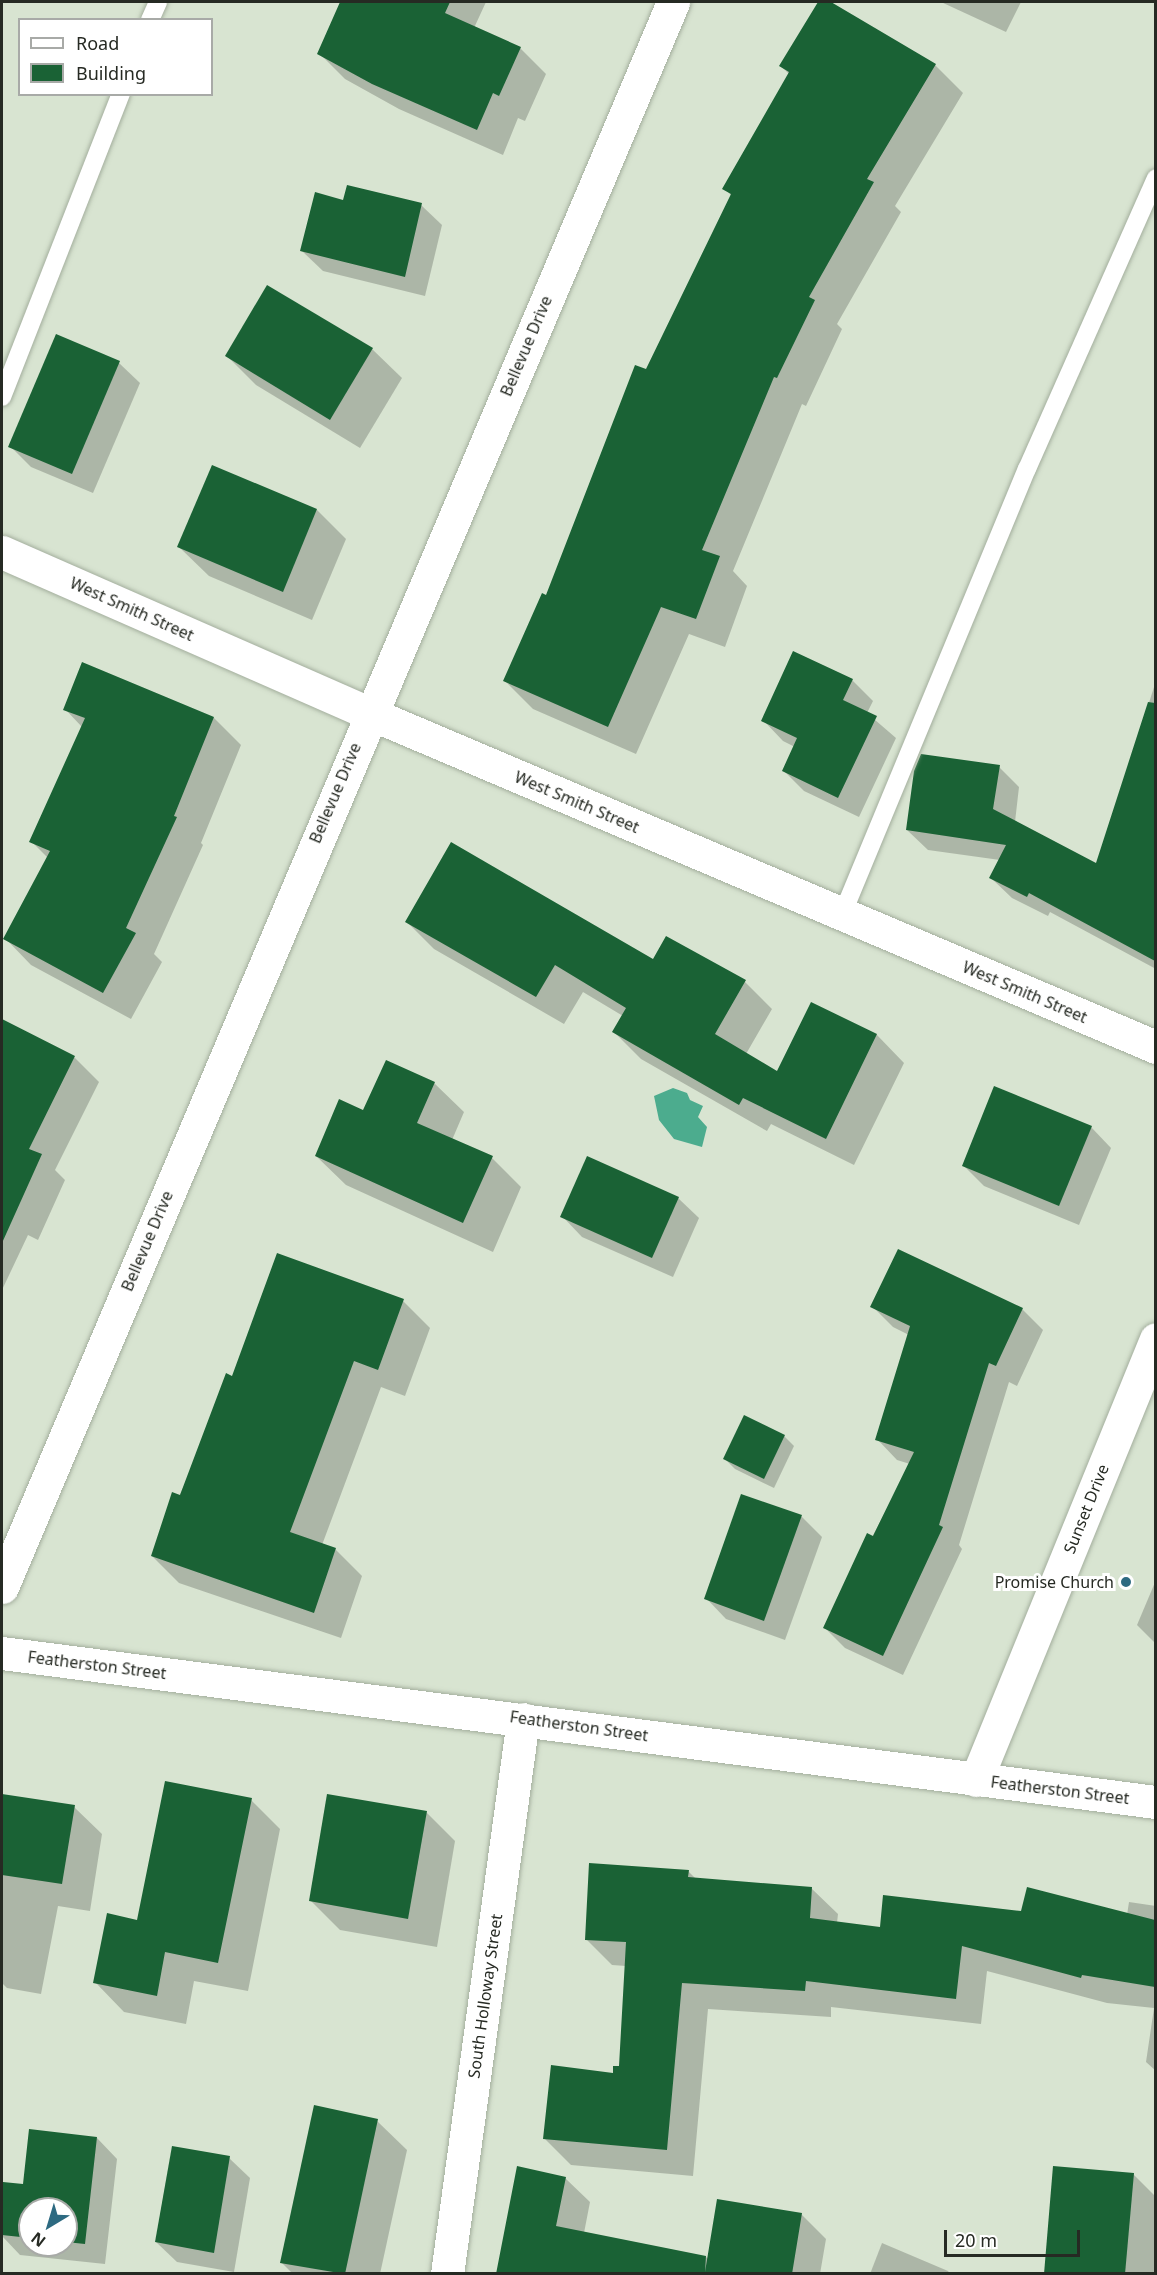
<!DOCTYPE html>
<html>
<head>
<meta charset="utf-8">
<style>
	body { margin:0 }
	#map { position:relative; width:1157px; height:2275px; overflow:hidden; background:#d8e4d1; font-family:"Noto Sans",sans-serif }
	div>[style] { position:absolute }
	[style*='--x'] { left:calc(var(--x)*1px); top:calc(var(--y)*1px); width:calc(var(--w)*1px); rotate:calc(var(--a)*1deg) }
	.water>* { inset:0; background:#4cac8e }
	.shadow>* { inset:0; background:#0003 }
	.building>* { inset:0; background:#1a6235 }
	.roads { filter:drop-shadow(0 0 2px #a3ae9d) drop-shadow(0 0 2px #a3ae9d) }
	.lane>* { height:18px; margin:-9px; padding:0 9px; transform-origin:9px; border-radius:9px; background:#fff }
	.street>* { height:33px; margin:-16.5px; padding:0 16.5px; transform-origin:16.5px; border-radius:16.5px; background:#fff }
	.dots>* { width:16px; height:16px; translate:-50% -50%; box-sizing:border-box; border:3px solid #fff; border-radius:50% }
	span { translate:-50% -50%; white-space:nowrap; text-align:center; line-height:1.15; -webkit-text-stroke:6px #fff; paint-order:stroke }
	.street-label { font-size:16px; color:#262a23 }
	.poi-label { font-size:16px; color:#262a23 }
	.right { translate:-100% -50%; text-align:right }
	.frame { position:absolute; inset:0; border:3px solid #262a23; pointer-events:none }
	.legend { position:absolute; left:18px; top:18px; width:195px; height:78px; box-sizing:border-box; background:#fff; border:2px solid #a8aaa7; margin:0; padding:8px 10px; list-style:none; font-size:18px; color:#262a23 }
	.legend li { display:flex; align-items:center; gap:12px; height:30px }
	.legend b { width:30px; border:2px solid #a8aaa7 }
	.north { position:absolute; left:18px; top:2197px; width:60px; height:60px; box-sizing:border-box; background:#fff; border:2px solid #a8aaa7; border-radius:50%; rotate:218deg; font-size:16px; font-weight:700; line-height:24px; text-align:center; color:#262a23 }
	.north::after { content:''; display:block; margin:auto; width:21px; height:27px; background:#2d6a81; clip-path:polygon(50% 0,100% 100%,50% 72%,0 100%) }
	.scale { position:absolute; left:944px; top:2230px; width:136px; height:27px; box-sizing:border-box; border:3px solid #262a23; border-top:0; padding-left:8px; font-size:18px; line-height:21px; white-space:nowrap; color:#262a23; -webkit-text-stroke:4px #fff; paint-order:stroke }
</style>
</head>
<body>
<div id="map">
	<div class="water">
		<div style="clip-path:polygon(673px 1088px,687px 1093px,690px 1100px,703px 1106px,698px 1117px,707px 1127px,702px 1147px,674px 1139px,659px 1120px,654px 1096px)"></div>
	</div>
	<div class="shadow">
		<div style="clip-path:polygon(341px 2px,486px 2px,474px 28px,520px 48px,546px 74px,525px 121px,518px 118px,503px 155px,399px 109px,345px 79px,319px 53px)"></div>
		<div style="clip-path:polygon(820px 2px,828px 2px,935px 65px,963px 93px,895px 206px,901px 212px,837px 324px,842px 329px,806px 406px,802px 404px,733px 571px,747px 586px,725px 647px,689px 634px,636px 754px,533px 709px,505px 681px,547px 597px,647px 371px,732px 196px,724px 188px,789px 74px,781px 66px)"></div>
		<div style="clip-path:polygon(941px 2px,1021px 2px,1006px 32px)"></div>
		<div style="clip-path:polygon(344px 201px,421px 205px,442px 225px,425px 296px,323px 271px,302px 251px)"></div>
		<div style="clip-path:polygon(268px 287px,372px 349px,402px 378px,360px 448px,256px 385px,227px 356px)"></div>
		<div style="clip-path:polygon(119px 363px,140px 383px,93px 493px,31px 467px,10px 446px)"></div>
		<div style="clip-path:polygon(317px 510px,346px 539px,312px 620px,209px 576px,179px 547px)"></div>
		<div style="clip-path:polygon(82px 664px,214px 718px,241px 745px,201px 843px,203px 845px,154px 954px,162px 962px,131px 1019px,31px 965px,5px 938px,48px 858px,31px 841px,82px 727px,65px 709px)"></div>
		<div style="clip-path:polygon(852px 680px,873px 701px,867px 713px,896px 738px,859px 817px,804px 791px,784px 771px,795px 747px,783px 741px,763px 720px)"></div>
		<div style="clip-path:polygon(1155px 684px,1156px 685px,1156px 828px,1136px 822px,1117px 802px)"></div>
		<div style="clip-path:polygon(999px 767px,1019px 787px,1015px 822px,1097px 865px,1103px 847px,1156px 876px,1156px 969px,1050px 912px,1048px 916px,1012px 898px,991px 878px,1000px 860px,928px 850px,907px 830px)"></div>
		<div style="clip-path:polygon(407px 922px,654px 961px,745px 982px,772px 1009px,746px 1054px,778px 1073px,812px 1004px,877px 1035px,904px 1063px,854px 1165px,771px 1124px,767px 1131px,641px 1059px,614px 1032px,623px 1016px,583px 992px,564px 1024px,434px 949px)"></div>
		<div style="clip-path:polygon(2px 1021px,75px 1058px,99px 1082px,55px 1170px,65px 1180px,38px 1240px,28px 1235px,2px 1290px)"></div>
		<div style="clip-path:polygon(434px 1083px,464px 1112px,452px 1140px,492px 1158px,521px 1187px,493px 1252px,346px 1185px,316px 1156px,364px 1112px)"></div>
		<div style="clip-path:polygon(1091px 1127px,1111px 1148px,1079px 1225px,984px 1186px,964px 1166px)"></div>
		<div style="clip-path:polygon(678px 1198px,699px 1218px,673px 1277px,582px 1237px,562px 1216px)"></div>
		<div style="clip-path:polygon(403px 1301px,430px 1328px,405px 1396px,381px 1387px,322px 1545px,335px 1549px,362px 1576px,341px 1638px,179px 1583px,152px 1556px,233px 1378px)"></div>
		<div style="clip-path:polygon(872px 1306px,1022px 1309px,1043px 1330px,1017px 1386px,1009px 1382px,959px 1545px,962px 1549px,903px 1675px,845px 1648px,825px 1628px,910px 1464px,897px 1460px,877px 1439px,909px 1335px,893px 1327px)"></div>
		<div style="clip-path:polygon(784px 1436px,794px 1446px,774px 1488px,735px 1469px,725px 1459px)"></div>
		<div style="clip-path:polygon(742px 1496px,802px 1517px,822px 1537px,785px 1640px,726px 1619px,706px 1598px)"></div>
		<div style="clip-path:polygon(1156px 1580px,1156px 1644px,1137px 1625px)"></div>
		<div style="clip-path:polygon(2px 1795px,74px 1807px,102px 1834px,90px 1911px,58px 1906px,41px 1994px,7px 1988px,2px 1983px)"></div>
		<div style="clip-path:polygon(251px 1800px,280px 1829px,248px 1991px,194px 1981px,186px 2024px,124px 2012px,95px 1982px,138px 1921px)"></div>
		<div style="clip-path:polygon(426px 1812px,455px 1841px,437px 1947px,340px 1930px,311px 1901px)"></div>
		<div style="clip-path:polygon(688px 1871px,696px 1879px,811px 1888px,838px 1914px,837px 1923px,882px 1928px,1022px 1913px,1127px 1915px,1129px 1902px,1156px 1906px,1156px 2071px,1146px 2062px,1154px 2008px,1107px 2003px,987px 1971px,981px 2024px,831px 2007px,831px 2017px,708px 2009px,693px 2176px,571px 2165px,545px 2139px,620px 2068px,626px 1966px,612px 1965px,586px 1939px)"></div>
		<div style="clip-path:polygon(377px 2121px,407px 2150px,380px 2274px,293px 2274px,282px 2263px)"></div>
		<div style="clip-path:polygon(evenodd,97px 2138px,117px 2159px,105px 2264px,20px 2255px,2px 2236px,5px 2184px,24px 2185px,97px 2138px,30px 2209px,66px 2209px,66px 2245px,30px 2245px,30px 2209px)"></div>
		<div style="clip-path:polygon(229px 2158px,250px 2178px,234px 2272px,177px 2262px,156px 2242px)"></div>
		<div style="clip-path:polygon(1133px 2174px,1156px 2197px,1156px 2274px,1045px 2274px)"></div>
		<div style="clip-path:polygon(565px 2178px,590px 2202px,584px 2233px,709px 2258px,801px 2214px,826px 2239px,820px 2274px,498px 2274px)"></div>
		<div style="clip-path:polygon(882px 2243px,948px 2271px,950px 2274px,870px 2274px)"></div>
	</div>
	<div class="building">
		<div style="clip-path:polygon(340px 2px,450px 2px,445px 13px,521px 47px,499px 96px,493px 93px,477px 130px,372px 84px,317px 54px)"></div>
		<div style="clip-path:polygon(818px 2px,831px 2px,936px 64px,867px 179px,874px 182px,809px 297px,815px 300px,777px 378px,774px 377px,702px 550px,720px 556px,696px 619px,661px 607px,608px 727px,503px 681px,542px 593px,546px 595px,635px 365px,646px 369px,731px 194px,722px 189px,789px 72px,779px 66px)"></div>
		<div style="clip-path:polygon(347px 185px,422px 203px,405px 277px,300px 251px,315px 192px,343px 200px)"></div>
		<div style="clip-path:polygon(267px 285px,373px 348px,330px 420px,225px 356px)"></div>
		<div style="clip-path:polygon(56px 334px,120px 361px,72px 474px,8px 447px)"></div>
		<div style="clip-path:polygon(212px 465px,317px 509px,283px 592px,177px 547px)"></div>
		<div style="clip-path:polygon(793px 651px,853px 679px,843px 700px,877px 716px,838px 798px,782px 771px,797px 738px,761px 721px)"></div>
		<div style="clip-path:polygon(82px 662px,214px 717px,174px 816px,177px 817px,126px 928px,136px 933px,103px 993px,3px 939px,50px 851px,29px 842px,85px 718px,63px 710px)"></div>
		<div style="clip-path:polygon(1148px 702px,1155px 703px,1155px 961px,1029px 893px,1027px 897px,989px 878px,1006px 845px,906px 830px,914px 771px,921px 754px,1000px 765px,993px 809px,1096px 863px)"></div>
		<div style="clip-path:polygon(451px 842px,653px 959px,666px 936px,746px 980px,715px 1034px,777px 1071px,811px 1002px,877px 1034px,826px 1139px,743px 1098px,739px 1105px,612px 1032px,626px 1008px,555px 965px,536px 997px,405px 922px)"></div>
		<div style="clip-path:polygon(2px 1019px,75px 1056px,29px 1149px,42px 1154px,2px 1243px)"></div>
		<div style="clip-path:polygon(386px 1060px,435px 1082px,417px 1123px,493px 1156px,463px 1223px,315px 1156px,339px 1099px,363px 1110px)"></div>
		<div style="clip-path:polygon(994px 1086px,1092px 1126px,1059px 1206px,962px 1166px)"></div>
		<div style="clip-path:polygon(587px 1156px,679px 1197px,652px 1258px,560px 1217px)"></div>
		<div style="clip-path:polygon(898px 1249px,1023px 1308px,996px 1366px,989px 1363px,939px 1525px,943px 1527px,883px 1656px,823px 1628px,867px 1533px,873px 1536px,914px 1452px,875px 1440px,910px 1326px,870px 1307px)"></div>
		<div style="clip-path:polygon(277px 1253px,404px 1299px,378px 1370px,354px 1361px,290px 1532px,336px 1548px,314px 1613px,151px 1556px,172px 1492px,180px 1495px,226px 1373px,232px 1376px)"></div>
		<div style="clip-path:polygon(744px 1415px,785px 1435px,764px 1479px,723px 1459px)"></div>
		<div style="clip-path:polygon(741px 1494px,802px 1515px,764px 1621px,704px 1599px)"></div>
		<div style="clip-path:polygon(165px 1781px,252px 1798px,218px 1963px,165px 1952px,157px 1996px,93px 1983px,107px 1913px,137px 1920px)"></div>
		<div style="clip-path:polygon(2px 1794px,75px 1805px,62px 1884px,2px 1875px)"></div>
		<div style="clip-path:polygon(327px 1794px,427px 1811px,408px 1919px,309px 1901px)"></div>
		<div style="clip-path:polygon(589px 1863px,689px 1870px,688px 1877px,812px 1887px,810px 1918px,880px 1927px,883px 1895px,1021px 1911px,1027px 1887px,1155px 1920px,1155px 1987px,1082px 1975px,1081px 1978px,962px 1946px,956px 1999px,806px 1981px,805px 1991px,682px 1983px,667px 2150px,543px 2139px,551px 2065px,613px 2073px,613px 2066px,619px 2066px,626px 1942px,585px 1940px)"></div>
		<div style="clip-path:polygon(314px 2105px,378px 2119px,345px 2274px,280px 2263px)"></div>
		<div style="clip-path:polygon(29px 2129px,97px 2137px,85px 2244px,66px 2242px,66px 2209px,30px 2209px,30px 2238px,2px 2235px,3px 2182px,23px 2184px)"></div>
		<div style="clip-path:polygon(172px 2146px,230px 2156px,214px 2253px,155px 2242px)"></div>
		<div style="clip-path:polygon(517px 2166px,566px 2177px,556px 2226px,706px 2256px,705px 2272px,717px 2199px,802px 2213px,792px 2274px,496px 2274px)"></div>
		<div style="clip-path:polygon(1053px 2166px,1134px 2173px,1125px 2274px,1044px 2274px)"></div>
	</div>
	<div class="roads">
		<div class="lane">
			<div style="--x:150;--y:20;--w:20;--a:-66"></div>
			<div style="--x:2;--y:397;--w:326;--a:-68.6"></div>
			<div style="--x:842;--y:915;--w:483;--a:-67.5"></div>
			<div style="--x:1027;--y:469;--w:318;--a:-66.1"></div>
		</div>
		<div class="street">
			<div style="--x:2;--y:552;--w:401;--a:23.7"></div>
			<div style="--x:369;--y:713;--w:855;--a:23"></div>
			<div style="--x:2;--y:1587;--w:1721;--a:-67.05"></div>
			<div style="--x:2;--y:1653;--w:1164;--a:7.36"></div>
			<div style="--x:976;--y:1780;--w:476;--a:-67.8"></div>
			<div style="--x:447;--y:2274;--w:560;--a:-82.2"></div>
		</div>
	</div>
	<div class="dots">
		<div style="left:1126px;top:1582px;background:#2d6a81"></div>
	</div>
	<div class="street-label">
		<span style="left:526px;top:346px;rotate:-67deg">Bellevue Drive</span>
		<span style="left:132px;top:609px;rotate:24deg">West Smith Street</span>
		<span style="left:335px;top:793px;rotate:-67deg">Bellevue Drive</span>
		<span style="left:577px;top:802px;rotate:23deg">West Smith Street</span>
		<span style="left:1025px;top:992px;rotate:23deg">West Smith Street</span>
		<span style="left:147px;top:1241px;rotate:-67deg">Bellevue Drive</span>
		<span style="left:1086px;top:1509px;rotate:-68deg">Sunset Drive</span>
		<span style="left:97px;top:1665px;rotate:7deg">Featherston Street</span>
		<span style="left:579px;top:1726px;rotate:8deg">Featherston Street</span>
		<span style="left:1060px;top:1790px;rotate:7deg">Featherston Street</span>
		<span style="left:485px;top:1996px;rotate:-82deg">South Holloway Street</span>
	</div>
	<div class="poi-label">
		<span class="right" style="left:1114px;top:1582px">Promise Church</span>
	</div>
	<div class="frame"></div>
	<ul class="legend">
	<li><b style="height:8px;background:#fff"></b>Road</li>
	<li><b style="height:16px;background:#1a6235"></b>Building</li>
	</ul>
	<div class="north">N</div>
	<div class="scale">20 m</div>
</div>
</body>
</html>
